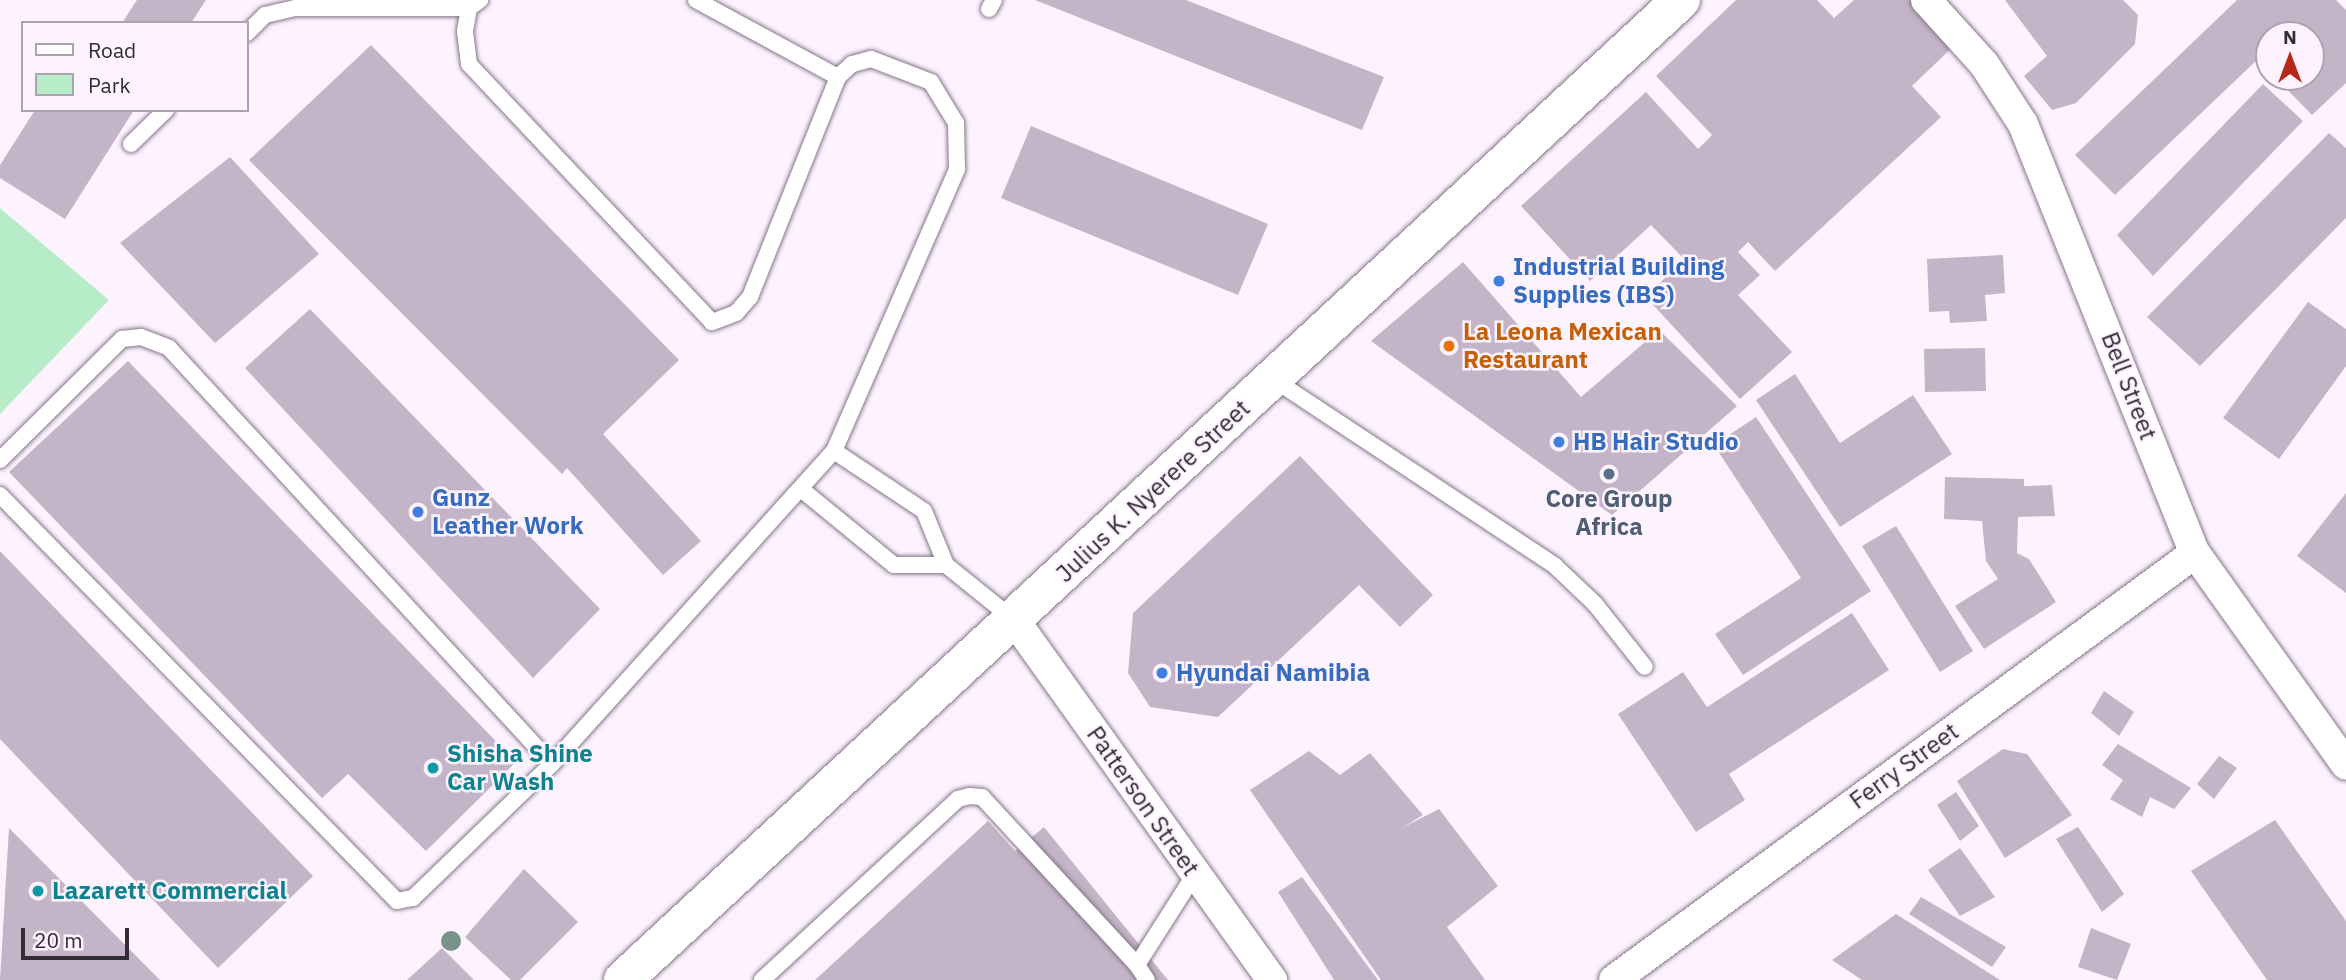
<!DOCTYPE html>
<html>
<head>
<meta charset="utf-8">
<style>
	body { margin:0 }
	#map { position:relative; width:2346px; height:980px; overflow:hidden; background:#fdf3ff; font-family:"IBM Plex Sans",sans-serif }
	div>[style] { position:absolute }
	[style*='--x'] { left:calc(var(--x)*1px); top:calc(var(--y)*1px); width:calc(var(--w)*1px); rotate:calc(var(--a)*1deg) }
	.green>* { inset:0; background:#b6ecc7 }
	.building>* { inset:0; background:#c3b4c7 }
	.roads { filter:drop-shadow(0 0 2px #857788) drop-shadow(0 0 2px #857788) }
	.lane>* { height:16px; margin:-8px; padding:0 8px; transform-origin:8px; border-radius:8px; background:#fff }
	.street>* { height:30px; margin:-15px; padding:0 15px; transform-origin:15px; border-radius:15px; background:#fff }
	.secondary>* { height:38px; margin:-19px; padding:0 19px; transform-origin:19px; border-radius:19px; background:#fff }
	.trees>* { width:20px; height:20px; margin:-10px; border-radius:50%; background:#7a9388 }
	.dots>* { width:19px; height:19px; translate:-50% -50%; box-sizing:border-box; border:4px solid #fdf3ff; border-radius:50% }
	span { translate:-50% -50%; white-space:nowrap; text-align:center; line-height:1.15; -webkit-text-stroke:5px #fdf3ff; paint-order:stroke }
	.shop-label { font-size:24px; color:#366cbe; font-weight:700 }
	.left { translate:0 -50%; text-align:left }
	.food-label { font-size:24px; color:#c56008; font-weight:700 }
	.street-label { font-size:24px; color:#322c34 }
	.service-label { font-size:24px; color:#4e5e75; font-weight:700 }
	.culture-label { font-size:24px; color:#0d838f; font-weight:700 }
	.legend { position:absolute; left:21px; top:21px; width:228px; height:91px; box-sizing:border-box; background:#fdf3ff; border:2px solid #aca3ae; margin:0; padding:9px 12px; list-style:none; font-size:21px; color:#322c34 }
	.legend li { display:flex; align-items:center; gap:14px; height:35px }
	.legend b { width:35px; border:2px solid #aca3ae }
	.north { position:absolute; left:2255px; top:21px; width:70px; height:70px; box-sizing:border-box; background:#fdf3ff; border:2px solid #aca3ae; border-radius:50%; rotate:0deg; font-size:19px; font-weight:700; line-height:28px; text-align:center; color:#322c34 }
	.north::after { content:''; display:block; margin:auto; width:24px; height:32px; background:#b62818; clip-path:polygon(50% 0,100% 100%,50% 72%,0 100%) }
	.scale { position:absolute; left:21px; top:928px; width:108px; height:32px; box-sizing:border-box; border:4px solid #322c34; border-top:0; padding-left:9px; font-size:21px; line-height:24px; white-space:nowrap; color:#322c34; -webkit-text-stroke:5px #fdf3ff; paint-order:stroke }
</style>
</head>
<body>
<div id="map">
	<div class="green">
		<div style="clip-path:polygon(0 208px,109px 300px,0 414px)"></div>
	</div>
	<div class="building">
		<div style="clip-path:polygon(137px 0,206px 0,191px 23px,122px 23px)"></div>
		<div style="clip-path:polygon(1035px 0,1186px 0,1384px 77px,1362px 130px)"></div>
		<div style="clip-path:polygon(1736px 0,1817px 0,1834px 18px,1854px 0,1919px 0,1959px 41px,1912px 86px,1941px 117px,1775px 271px,1748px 242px,1738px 252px,1760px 275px,1738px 295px,1792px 352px,1740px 399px,1645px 296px,1685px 260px,1651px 225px,1590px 281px,1521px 206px,1646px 92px,1698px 149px,1712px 135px,1656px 76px)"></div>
		<div style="clip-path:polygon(2005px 0,2123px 0,2138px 15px,2135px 44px,2076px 103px,2052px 110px,2024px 76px,2047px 56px)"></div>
		<div style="clip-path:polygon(2237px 0,2336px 0,2346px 10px,2346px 83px,2312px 115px,2275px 77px,2311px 77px,2311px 35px,2269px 35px,2269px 70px,2258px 59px,2115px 195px,2075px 155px)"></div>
		<div style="clip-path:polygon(371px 45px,679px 360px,603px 434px,701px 541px,663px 575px,567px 468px,562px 474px,249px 160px)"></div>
		<div style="clip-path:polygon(2263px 84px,2303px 121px,2153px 276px,2117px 235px)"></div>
		<div style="clip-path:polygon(35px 110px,134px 110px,65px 219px,0 178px,0 165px)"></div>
		<div style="clip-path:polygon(1031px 126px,1268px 224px,1238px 295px,1001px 198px)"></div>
		<div style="clip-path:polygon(2329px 133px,2346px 148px,2346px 218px,2200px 366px,2147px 317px)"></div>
		<div style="clip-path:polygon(230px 157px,319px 254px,215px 343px,120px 243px)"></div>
		<div style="clip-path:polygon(2003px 255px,2005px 293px,1985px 295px,1987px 321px,1950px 323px,1949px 311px,1929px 312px,1927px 259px)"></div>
		<div style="clip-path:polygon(1463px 262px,1581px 397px,1659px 330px,1737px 406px,1612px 515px,1371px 341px)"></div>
		<div style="clip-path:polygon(2308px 302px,2346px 329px,2346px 366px,2279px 459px,2223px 418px)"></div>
		<div style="clip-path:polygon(310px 309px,600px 609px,533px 678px,245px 368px)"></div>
		<div style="clip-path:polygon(1985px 348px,1986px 391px,1925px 392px,1924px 349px)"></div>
		<div style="clip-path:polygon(128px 361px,516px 762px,426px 851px,348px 774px,322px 798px,9px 472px)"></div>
		<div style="clip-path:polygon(1795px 374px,1840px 443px,1913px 395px,1952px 454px,1840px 527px,1756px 400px)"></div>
		<div style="clip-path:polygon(1756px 417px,1871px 591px,1743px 675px,1715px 634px,1801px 578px,1714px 445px)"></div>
		<div style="clip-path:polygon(1300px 456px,1433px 595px,1400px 627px,1359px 585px,1218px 717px,1150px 707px,1128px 673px,1133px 613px)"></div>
		<div style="clip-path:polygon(1945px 477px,2024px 479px,2024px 486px,2052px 485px,2055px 516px,2018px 517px,2017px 553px,2029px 559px,2056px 602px,1984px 649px,1955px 606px,1998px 579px,1986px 561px,1982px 521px,1944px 519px)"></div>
		<div style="clip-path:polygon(2346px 493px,2346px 593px,2297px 556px)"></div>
		<div style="clip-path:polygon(1896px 526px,1973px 651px,1940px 672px,1862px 546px)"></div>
		<div style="clip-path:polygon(0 551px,313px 876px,218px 968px,0 739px)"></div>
		<div style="clip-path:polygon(1852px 613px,1889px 670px,1729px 774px,1745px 800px,1696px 832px,1618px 714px,1683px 672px,1707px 707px)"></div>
		<div style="clip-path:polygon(2104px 691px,2134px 712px,2119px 736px,2091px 713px)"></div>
		<div style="clip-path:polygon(2118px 744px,2191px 788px,2174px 809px,2150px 797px,2142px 817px,2110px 799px,2123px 780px,2102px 765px)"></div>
		<div style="clip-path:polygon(2003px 749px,2027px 754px,2072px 815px,2005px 858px,1957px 781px)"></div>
		<div style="clip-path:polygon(1309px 751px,1340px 775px,1370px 753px,1423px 815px,1402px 828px,1439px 809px,1498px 886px,1447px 927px,1485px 980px,1381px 980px,1250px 790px)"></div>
		<div style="clip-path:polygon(2219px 756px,2237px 768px,2214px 799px,2197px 784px)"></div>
		<div style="clip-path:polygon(1956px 792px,1979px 826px,1960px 841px,1937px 805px)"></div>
		<div style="clip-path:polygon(2275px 820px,2346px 921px,2346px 980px,2267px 980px,2191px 871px)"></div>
		<div style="clip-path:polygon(988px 821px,1015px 851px,1044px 827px,1168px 980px,815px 980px)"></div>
		<div style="clip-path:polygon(2078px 827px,2124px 894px,2102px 912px,2056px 839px)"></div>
		<div style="clip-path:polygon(9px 828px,160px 980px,0 980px)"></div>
		<div style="clip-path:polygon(1960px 848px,1995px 897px,1960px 916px,1928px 870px)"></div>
		<div style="clip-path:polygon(524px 869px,578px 922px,520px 980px,511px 980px,465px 937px)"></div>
		<div style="clip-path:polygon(1302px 877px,1378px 980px,1334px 980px,1278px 892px)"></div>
		<div style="clip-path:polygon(1921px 897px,2006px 947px,1992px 967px,1909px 914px)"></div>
		<div style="clip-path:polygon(1896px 914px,2000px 980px,1862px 980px,1832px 960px)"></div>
		<div style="clip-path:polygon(2091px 928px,2131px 944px,2117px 980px,2078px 967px)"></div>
		<div style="clip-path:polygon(442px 948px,474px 980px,407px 980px)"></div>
	</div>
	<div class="roads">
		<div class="lane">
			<div style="--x:696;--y:0;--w:162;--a:28.5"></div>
			<div style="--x:989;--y:9;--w:10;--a:-61"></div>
			<div style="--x:247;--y:33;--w:25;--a:-45"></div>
			<div style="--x:265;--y:15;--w:32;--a:-13"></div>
			<div style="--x:296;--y:8;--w:173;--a:0"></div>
			<div style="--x:131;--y:144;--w:49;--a:-44.2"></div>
			<div style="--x:1273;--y:379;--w:338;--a:33.5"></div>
			<div style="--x:1555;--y:566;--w:55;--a:43.5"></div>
			<div style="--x:1595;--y:604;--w:80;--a:51.6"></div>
			<div style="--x:834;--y:451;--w:108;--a:33.7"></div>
			<div style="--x:924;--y:511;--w:58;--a:67.8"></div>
			<div style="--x:946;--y:565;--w:86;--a:38.9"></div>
			<div style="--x:0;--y:460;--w:172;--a:-44.8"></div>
			<div style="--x:122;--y:339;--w:19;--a:-6"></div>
			<div style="--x:141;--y:337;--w:30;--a:21"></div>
			<div style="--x:169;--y:348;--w:565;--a:47.37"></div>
			<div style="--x:801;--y:489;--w:120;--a:39.3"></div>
			<div style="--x:894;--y:565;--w:52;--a:0"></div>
			<div style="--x:0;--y:495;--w:568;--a:45.64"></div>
			<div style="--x:397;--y:901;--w:16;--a:-11"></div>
			<div style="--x:413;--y:898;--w:193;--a:-44"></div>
			<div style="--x:552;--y:764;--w:421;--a:-48"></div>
			<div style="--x:834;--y:451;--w:308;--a:-66.4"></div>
			<div style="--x:957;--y:169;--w:46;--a:-91.2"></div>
			<div style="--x:956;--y:123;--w:48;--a:-121.4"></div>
			<div style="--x:931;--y:82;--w:64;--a:-159"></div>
			<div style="--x:871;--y:59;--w:20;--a:165"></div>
			<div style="--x:852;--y:64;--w:19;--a:137"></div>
			<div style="--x:838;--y:77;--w:237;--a:111.8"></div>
			<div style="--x:750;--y:297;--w:21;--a:131"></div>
			<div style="--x:736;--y:313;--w:26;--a:159"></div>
			<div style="--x:712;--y:322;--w:354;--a:-133.3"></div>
			<div style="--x:469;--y:64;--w:33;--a:-97"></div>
			<div style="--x:465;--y:31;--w:23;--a:-80"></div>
			<div style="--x:469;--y:8;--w:14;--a:-36"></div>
			<div style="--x:762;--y:980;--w:267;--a:-42.7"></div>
			<div style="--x:958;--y:799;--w:11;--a:-15"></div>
			<div style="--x:969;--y:796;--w:13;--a:4"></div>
			<div style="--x:982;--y:797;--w:229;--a:47.3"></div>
			<div style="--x:1147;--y:980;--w:18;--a:-124"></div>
			<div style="--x:1137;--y:965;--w:108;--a:-57.5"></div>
		</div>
		<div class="street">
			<div style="--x:1926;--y:0;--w:86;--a:47.8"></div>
			<div style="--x:1984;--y:64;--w:72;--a:57"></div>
			<div style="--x:2023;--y:124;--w:462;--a:68.2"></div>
			<div style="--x:2195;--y:553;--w:260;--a:54.5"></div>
			<div style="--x:1015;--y:621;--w:442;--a:54.4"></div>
			<div style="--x:1614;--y:980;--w:721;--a:-36.31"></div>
		</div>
		<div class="secondary">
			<div style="--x:623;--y:980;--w:1442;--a:-42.81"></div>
		</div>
	</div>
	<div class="trees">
		<div style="left:451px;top:941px"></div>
	</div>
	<div class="dots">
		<div style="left:1499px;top:281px;background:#3f7fe0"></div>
		<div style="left:1449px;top:346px;background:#e8710a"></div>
		<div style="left:1559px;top:442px;background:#3f7fe0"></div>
		<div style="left:1609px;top:474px;background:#5c6f8a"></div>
		<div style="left:418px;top:512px;background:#3f7fe0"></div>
		<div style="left:1162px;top:673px;background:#3f7fe0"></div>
		<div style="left:433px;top:768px;background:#0f9aa8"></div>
		<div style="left:38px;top:891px;background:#0f9aa8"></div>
	</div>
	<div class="shop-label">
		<span class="left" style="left:1513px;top:281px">Industrial Building<br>Supplies (IBS)</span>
		<span class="left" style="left:1573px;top:442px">HB Hair Studio</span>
		<span class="left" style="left:432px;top:512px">Gunz<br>Leather Work</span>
		<span class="left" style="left:1176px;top:673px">Hyundai Namibia</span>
	</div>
	<div class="food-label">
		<span class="left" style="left:1463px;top:346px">La Leona Mexican<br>Restaurant</span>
	</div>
	<div class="street-label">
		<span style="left:2129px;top:386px;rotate:69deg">Bell Street</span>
		<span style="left:1153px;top:491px;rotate:-43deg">Julius K. Nyerere Street</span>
		<span style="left:1904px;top:766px;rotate:-36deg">Ferry Street</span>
		<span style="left:1143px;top:801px;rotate:55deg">Patterson Street</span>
	</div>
	<div class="service-label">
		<span style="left:1609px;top:513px">Core Group<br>Africa</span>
	</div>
	<div class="culture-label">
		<span class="left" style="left:447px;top:768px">Shisha Shine<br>Car Wash</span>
		<span class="left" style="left:52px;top:891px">Lazarett Commercial</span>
	</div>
	<ul class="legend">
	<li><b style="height:9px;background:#fff"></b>Road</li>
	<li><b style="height:19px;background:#b6ecc7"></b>Park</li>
	</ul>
	<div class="north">N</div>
	<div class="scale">20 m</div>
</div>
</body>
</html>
